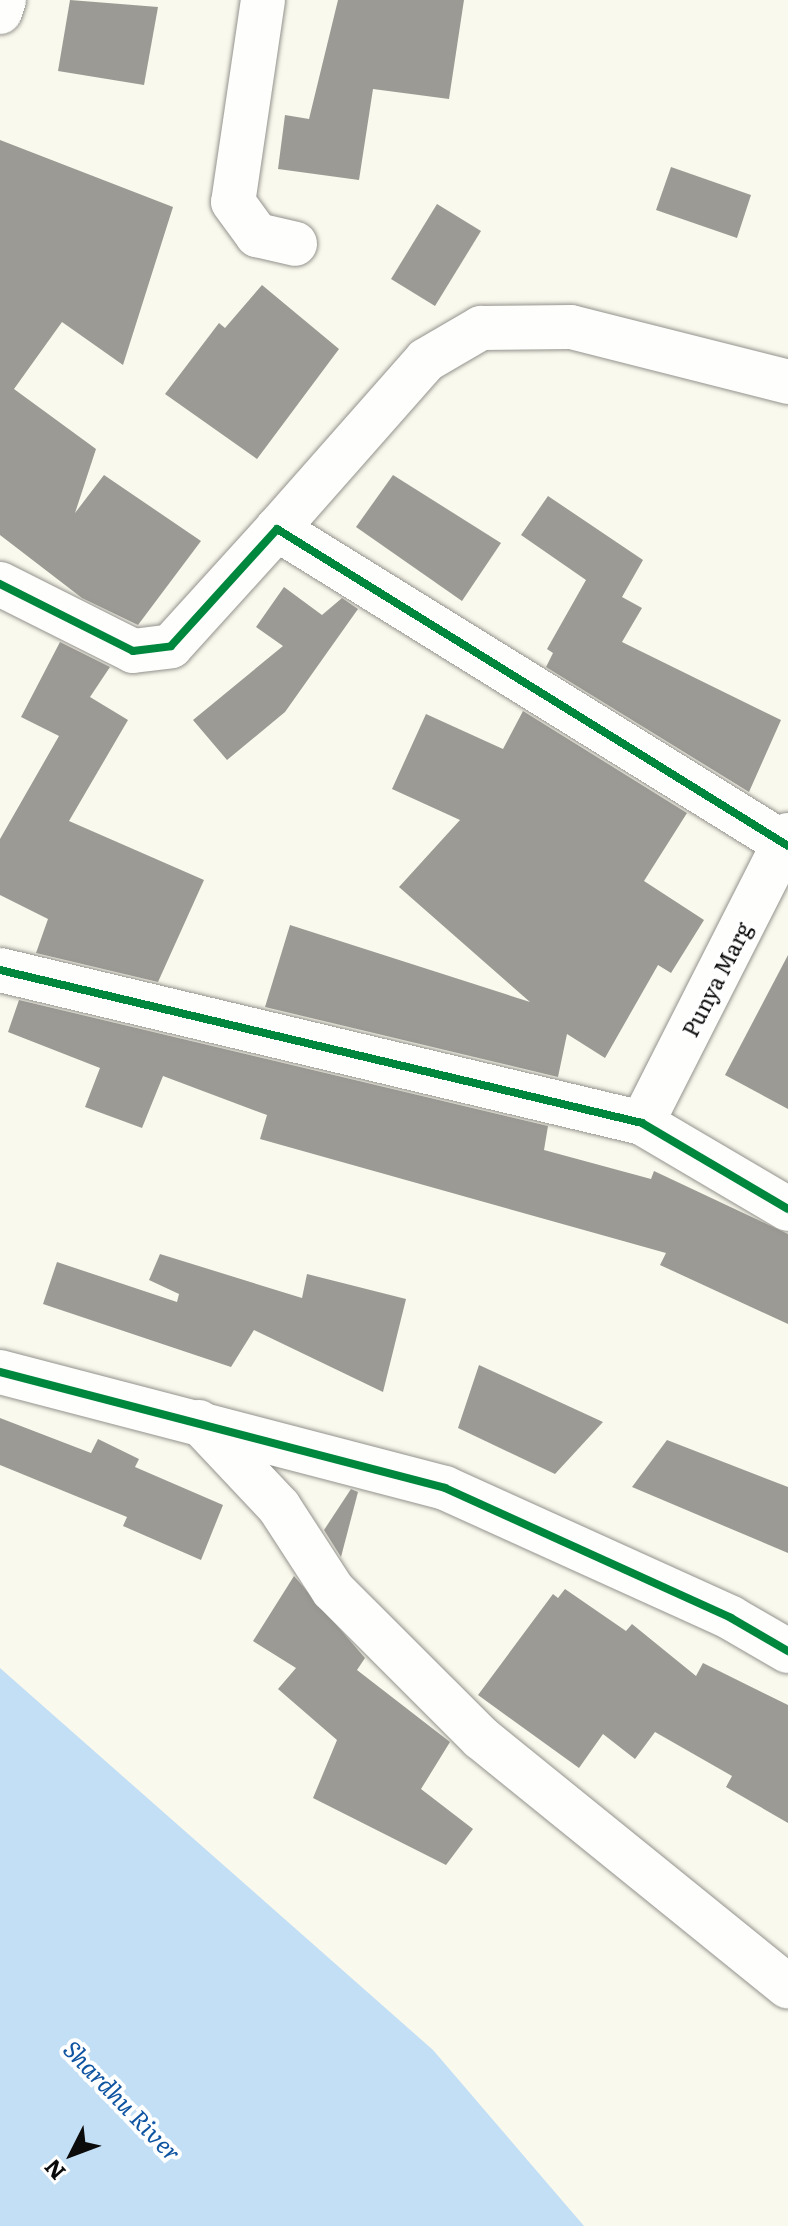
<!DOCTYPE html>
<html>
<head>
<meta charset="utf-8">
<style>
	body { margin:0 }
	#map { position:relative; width:788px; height:2226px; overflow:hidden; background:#faf9ed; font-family:Literata,serif }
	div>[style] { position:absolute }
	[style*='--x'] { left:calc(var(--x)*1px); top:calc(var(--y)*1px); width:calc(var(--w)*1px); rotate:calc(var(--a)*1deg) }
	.water>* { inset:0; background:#c2dff5 }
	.building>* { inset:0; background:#9c9a94 }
	.roads { filter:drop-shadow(0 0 2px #93928d) drop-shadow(0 0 2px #93928d) }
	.street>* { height:44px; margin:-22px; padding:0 22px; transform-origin:22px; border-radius:22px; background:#fefefc }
	.cycleway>* { height:8px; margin:-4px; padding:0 4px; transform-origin:4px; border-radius:4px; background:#00873e }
	span { translate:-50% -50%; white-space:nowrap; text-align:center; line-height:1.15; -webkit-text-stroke:8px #fff; paint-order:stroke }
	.street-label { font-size:22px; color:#0b0b0b }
	.water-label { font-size:24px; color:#0f54a1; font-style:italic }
	.north { position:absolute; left:32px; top:2114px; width:80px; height:80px; -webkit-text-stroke:6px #fff; paint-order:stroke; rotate:228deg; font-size:22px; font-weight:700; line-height:32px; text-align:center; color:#0b0b0b }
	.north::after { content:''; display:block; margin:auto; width:28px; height:36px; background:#0b0b0b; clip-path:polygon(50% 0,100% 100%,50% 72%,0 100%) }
</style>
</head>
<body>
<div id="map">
	<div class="water">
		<div style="clip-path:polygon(0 1668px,433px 2050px,584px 2226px,0 2226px)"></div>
	</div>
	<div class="building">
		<div style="clip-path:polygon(70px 0,158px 7px,144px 85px,58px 71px)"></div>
		<div style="clip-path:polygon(338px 0,464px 0,449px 99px,373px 89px,359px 180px,278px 169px,285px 115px,309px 119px)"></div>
		<div style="clip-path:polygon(0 140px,173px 207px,123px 365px,62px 322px,14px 389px,96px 449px,75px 513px,104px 475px,201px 541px,138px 625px,82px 598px,0 535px)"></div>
		<div style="clip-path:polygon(671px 167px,751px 195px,737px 238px,656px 210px)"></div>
		<div style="clip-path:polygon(437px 204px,481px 231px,435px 306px,391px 279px)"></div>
		<div style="clip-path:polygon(262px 285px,339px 349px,257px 459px,165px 394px,219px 323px,225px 328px)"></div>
		<div style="clip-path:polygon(393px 475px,501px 543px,462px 601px,356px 527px)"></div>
		<div style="clip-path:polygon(548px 496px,643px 560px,622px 597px,642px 608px,622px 642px,781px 720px,749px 792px,546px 667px,553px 653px,547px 649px,586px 580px,521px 535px)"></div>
		<div style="clip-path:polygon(284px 587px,322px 615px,342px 598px,358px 609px,285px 712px,227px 760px,193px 720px,283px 646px,256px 627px)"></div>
		<div style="clip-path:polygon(60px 642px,110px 667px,90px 697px,128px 720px,69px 821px,204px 880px,158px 982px,36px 953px,48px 919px,0 895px,0 839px,59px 736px,21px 717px)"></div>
		<div style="clip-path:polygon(523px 711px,687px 813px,644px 881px,704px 920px,671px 973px,658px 965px,605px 1058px,567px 1034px,558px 1077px,265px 1007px,290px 925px,530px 1002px,399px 887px,460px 820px,392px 789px,426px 714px,503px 749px)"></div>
		<div style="clip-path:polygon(788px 955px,788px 1109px,725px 1075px)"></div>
		<div style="clip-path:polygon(19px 1000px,548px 1126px,544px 1150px,651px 1179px,654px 1171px,788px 1234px,788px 1324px,660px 1265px,666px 1253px,260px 1139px,267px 1115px,163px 1076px,142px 1128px,85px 1107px,100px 1068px,8px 1032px)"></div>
		<div style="clip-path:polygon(160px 1254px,302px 1298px,307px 1274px,406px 1299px,383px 1392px,254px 1330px,231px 1367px,43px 1304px,57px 1262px,177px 1302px,179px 1294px,149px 1280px)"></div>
		<div style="clip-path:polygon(479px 1365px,603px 1422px,555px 1474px,458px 1428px)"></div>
		<div style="clip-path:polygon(0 1418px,91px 1453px,98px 1439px,139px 1459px,135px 1467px,223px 1505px,201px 1560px,123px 1526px,127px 1517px,0 1465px)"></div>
		<div style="clip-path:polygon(667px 1440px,788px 1487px,788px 1553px,632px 1487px)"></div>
		<div style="clip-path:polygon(351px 1489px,358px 1492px,341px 1557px,324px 1530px)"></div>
		<div style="clip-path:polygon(294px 1576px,365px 1658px,357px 1670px,450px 1742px,421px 1789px,473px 1829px,446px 1865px,313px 1798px,337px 1740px,278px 1689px,296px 1668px,253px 1641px)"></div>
		<div style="clip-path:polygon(565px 1589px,626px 1631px,632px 1624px,696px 1676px,703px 1663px,788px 1705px,788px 1823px,726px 1787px,732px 1776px,655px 1732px,635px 1759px,603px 1734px,579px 1768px,478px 1695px,553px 1594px,558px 1598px)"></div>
	</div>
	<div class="roads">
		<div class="street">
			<div style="--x:263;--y:0;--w:204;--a:98.4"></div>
			<div style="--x:233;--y:202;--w:41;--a:54"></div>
			<div style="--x:257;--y:235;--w:39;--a:13"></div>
			<div style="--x:0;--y:12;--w:13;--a:-72"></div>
			<div style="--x:277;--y:529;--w:225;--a:-48.6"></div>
			<div style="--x:426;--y:360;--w:64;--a:-30.2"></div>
			<div style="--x:481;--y:328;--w:90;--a:-0.6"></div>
			<div style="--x:571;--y:327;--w:224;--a:14.2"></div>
			<div style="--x:0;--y:584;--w:149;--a:26.7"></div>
			<div style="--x:133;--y:651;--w:38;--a:-7"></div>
			<div style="--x:171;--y:646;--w:158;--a:-47.8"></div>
			<div style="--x:277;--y:529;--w:601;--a:31.81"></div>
			<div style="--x:0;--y:970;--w:660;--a:13.4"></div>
			<div style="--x:642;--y:1123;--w:169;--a:30.5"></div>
			<div style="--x:642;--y:1123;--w:323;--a:-63.1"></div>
			<div style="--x:0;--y:1372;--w:460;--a:14.6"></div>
			<div style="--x:445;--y:1488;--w:314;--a:24.4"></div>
			<div style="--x:731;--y:1618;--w:66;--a:30.1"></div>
			<div style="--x:199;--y:1422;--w:117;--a:46.7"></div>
			<div style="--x:279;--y:1507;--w:99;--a:57"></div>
			<div style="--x:333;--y:1590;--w:209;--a:45"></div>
			<div style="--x:481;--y:1738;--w:395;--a:39"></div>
		</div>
	</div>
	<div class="cycleway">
		<div style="--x:0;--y:584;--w:149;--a:26.7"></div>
		<div style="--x:133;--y:651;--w:38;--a:-7"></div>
		<div style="--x:171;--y:646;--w:158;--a:-47.8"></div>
		<div style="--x:277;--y:529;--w:601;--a:31.81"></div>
		<div style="--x:0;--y:970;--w:660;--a:13.4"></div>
		<div style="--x:642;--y:1123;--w:169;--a:30.5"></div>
		<div style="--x:0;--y:1372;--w:460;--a:14.6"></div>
		<div style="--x:445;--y:1488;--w:314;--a:24.4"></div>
		<div style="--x:731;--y:1618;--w:66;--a:30.1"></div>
	</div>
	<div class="street-label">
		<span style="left:716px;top:979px;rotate:-63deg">Punya Marg</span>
	</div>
	<div class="water-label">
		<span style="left:123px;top:2100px;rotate:46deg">Shardhu River</span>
	</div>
	<div class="north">N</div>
</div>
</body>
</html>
